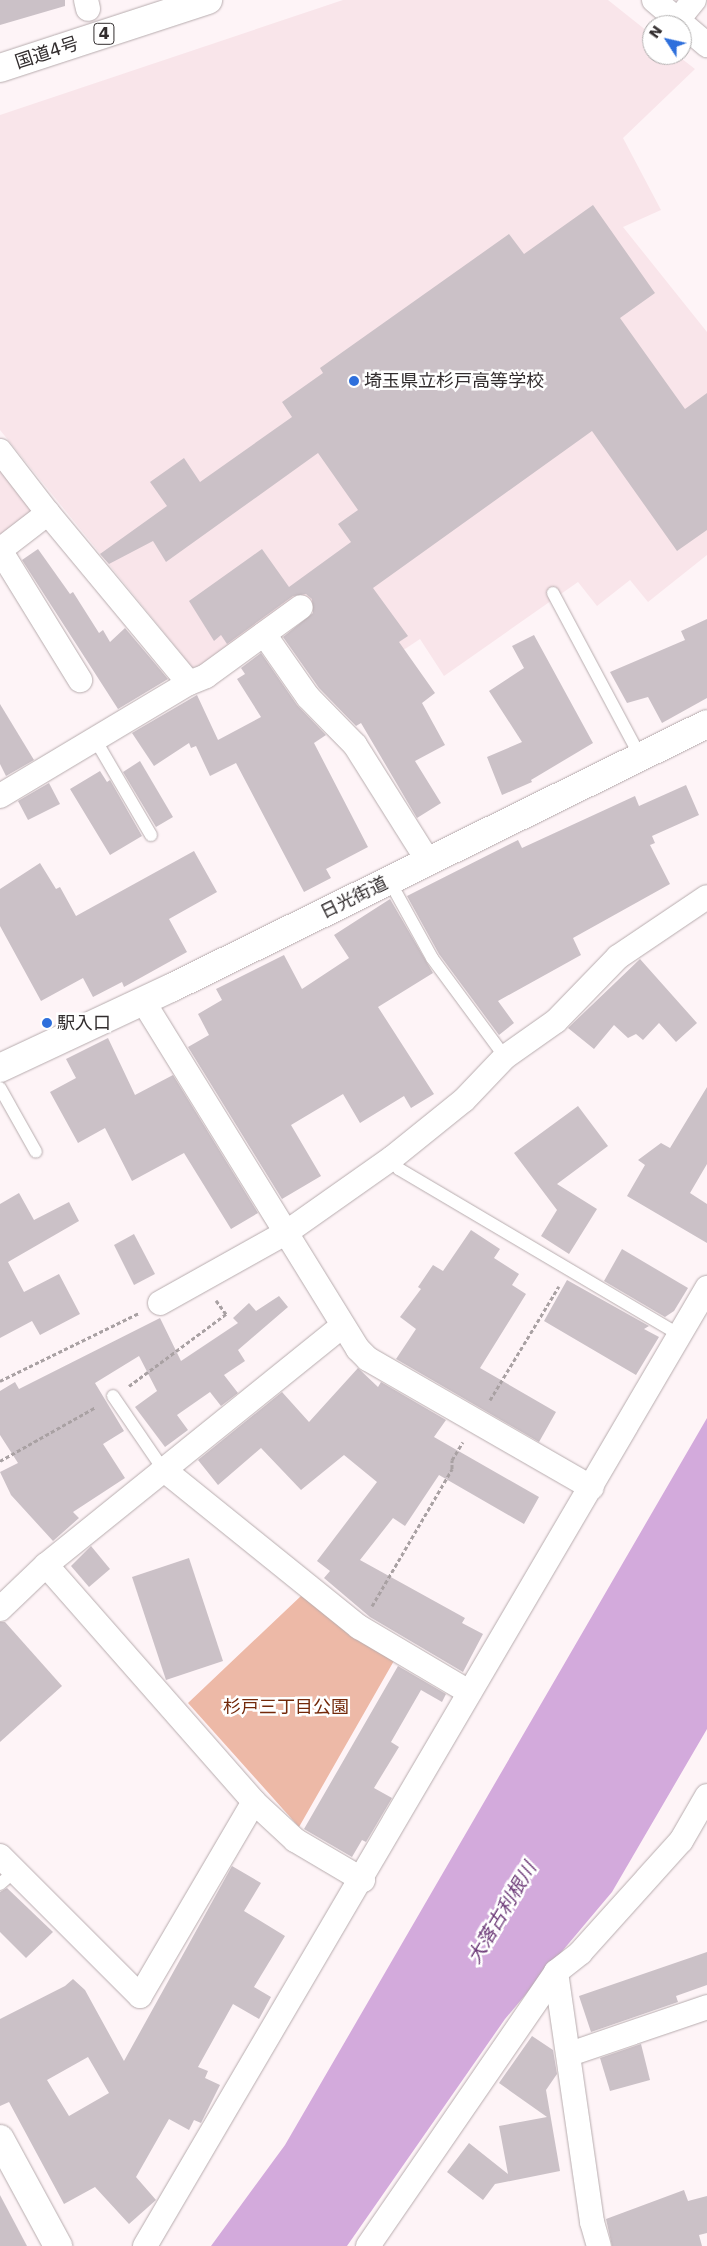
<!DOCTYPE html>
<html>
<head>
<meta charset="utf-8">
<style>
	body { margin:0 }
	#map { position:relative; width:707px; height:2246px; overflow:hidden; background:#fef4f7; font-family:"DejaVu Sans","Noto Sans JP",sans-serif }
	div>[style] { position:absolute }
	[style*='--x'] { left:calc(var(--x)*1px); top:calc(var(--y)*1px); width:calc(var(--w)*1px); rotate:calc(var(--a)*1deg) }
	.built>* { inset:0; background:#f9e5ea }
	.green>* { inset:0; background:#edb9a7 }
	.water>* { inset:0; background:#d3aadc }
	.building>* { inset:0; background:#cbc1c7 }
	.path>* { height:3px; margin-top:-1.5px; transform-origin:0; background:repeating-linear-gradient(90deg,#a9a1a3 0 4px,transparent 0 6.5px) }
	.roads { filter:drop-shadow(0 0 1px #b7acae) drop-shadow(0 0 1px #b7acae) }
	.lane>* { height:12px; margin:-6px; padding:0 6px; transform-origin:6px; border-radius:6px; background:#fff }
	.street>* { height:24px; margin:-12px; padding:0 12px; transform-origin:12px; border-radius:12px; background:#fff }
	.secondary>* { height:28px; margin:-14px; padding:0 14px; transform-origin:14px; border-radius:14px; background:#fff }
	.highway>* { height:28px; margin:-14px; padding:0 14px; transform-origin:14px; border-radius:14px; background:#fff }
	.dots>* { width:14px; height:14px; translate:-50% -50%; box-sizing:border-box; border:2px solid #fff; border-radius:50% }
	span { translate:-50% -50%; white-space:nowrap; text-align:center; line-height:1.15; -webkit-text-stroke:5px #fff; paint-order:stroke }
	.shield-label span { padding:1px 4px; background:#fff; border:1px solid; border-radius:4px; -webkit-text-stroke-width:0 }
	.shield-label { font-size:16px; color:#322d2e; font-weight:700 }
	.street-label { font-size:18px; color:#322d2e }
	.poi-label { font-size:18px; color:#322d2e }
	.left { translate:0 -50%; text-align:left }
	.park-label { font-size:18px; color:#73290a }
	.water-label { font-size:19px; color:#6e3c79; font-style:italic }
	.north { position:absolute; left:642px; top:15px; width:50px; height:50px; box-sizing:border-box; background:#fff; border:1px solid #adabab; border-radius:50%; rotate:305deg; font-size:14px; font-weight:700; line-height:20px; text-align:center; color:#322d2e }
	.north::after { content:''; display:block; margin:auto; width:18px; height:22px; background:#2e6fdc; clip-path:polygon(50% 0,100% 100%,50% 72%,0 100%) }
</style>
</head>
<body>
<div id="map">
	<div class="built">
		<div style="clip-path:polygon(343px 0,608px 0,652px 35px,652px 55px,677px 55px,695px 69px,623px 138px,661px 210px,623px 227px,707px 332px,707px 555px,648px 602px,630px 580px,597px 606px,578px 582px,444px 676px,420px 639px,366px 675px,299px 593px,206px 668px,192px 667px,0 430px,0 115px)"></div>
		<div style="clip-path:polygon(0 468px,29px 504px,30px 514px,0 537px)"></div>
	</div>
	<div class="green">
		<div style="clip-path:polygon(302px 1595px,347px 1633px,395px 1659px,299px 1827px,188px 1703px)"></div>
	</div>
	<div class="water">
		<div style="clip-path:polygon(707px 1418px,707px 1729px,612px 1892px,505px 2019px,347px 2246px,211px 2246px,285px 2145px)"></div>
	</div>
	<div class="building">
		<div style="clip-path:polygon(0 0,65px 0,65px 6px,0 25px)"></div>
		<div style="clip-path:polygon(593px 205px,655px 293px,620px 318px,685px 409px,707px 393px,707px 530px,677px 551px,592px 431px,373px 588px,408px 636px,399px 642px,435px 693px,422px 703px,445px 745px,415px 761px,441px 803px,417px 818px,361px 723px,356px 726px,319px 688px,283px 637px,313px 613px,312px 599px,306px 594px,293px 596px,227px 644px,221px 635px,214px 641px,189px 601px,262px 549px,289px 587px,351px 542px,338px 524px,358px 510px,318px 453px,166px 562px,153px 541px,109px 564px,100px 554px,167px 506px,150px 482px,184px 458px,200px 482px,292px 417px,282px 402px,323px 373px,320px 368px,509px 234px,524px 254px)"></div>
		<div style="clip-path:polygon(38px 549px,70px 594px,73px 592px,99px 633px,103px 630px,110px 642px,125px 628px,168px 679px,118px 709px,22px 560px)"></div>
		<div style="clip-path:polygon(707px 619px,707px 698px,662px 723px,648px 697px,627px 703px,610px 672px,685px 640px,681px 631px)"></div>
		<div style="clip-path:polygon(534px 635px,593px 743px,531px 780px,532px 782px,502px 795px,487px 757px,522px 742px,489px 691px,524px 668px,512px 646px)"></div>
		<div style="clip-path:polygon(261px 653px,297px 705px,326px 735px,314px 743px,368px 847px,326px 869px,331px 878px,304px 892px,236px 763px,210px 776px,196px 746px,191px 748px,189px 743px,154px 766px,132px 733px,197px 695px,218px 740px,261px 717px,237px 679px,245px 674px,241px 668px)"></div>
		<div style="clip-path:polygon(0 704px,34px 760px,6px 776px,0 764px)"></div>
		<div style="clip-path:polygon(140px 761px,173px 817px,156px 827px,123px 772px)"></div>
		<div style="clip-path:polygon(100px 771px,107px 782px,110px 780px,142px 836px,110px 855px,70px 789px)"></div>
		<div style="clip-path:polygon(49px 783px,60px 804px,28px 820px,18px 801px)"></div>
		<div style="clip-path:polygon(686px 785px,699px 815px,652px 836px,655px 843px,650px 845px,670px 884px,573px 938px,581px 955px,498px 1001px,514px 1023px,499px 1035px,439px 954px,407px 896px,518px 840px,522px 848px,635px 796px,639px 806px)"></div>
		<div style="clip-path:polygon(194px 851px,217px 892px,169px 919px,187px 952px,124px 987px,122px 982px,93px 997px,83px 978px,41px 1001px,0 926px,0 889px,40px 863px,56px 889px,60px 887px,76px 916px)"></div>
		<div style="clip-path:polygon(390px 899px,433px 973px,378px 1007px,434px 1094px,411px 1108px,404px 1096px,360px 1123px,343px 1094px,291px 1125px,321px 1176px,282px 1199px,188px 1047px,209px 1035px,198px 1014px,222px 1000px,216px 989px,284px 955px,302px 989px,349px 958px,334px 935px)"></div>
		<div style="clip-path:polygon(640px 959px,697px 1023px,676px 1042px,659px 1023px,643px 1040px,636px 1034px,628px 1038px,614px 1025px,594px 1049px,568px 1028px)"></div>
		<div style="clip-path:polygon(108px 1038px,135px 1095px,173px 1075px,258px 1213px,231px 1229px,184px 1153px,132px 1181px,105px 1128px,78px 1143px,50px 1092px,76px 1078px,66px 1059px)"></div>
		<div style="clip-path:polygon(707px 1087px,707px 1164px,690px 1193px,707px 1204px,707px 1243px,627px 1196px,645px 1165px,638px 1160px,661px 1143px,670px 1148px)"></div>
		<div style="clip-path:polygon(578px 1106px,608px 1146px,557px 1184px,597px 1209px,569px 1254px,541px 1236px,557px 1210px,514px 1153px)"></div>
		<div style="clip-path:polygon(19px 1193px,34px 1220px,69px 1202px,79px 1221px,8px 1262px,24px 1292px,59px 1274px,80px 1314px,40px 1335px,32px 1321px,0 1338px,0 1204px)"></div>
		<div style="clip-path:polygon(471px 1230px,500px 1249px,494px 1258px,519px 1274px,512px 1285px,526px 1294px,480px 1368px,556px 1412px,539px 1442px,396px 1359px,416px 1329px,400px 1317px,421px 1289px,418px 1287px,433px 1265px,443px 1271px)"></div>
		<div style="clip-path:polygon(134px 1234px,155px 1274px,134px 1285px,114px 1245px)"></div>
		<div style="clip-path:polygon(622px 1249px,688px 1288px,674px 1311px,665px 1317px,604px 1281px)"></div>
		<div style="clip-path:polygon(567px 1280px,649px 1326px,644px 1329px,659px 1337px,636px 1375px,544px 1321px)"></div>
		<div style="clip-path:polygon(279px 1296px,288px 1307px,238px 1350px,245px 1361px,224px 1375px,238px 1393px,221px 1406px,210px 1392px,177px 1415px,188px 1430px,165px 1447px,135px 1407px,157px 1391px,139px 1356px,95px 1383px,124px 1431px,103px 1444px,125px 1478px,73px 1512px,79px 1518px,53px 1541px,11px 1495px,0 1472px,18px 1463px,0 1435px,0 1391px,15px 1382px,19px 1389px,160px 1318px,181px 1361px,238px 1323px,233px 1318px,249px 1303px,256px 1311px)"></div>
		<div style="clip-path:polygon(358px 1368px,378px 1387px,381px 1382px,446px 1420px,434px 1437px,539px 1497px,524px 1524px,439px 1475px,405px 1526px,393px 1518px,360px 1560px,465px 1618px,462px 1623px,483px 1634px,463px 1672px,370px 1617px,324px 1578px,330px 1571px,317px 1561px,377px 1482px,344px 1455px,301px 1490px,261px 1448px,218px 1485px,198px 1460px,282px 1392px,309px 1422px)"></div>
		<div style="clip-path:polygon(91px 1546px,110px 1569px,89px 1587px,71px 1566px)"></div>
		<div style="clip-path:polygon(189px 1558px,223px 1661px,166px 1680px,132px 1577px)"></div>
		<div style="clip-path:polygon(0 1622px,5px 1622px,62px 1686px,0 1742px)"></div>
		<div style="clip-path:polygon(398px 1666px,446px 1694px,442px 1702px,421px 1690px,391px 1742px,399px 1747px,374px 1788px,392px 1798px,366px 1842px,362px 1840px,352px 1857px,304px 1829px)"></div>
		<div style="clip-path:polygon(evenodd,232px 1866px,261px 1883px,244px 1911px,285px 1936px,254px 1987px,271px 1997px,259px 2019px,233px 2004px,198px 2067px,208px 2071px,205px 2078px,220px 2085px,201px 2123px,194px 2120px,189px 2130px,169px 2119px,136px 2177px,156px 2200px,129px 2224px,95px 2187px,64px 2204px,9px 2102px,0 2106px,0 2019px,65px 1986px,73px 1979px,85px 1990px,124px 2061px,232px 1866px,88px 2057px,109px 2093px,69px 2116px,47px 2080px,88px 2057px)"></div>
		<div style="clip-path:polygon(7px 1888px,53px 1932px,26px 1958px,0 1932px,0 1892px)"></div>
		<div style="clip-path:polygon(707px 1952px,707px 1985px,676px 1996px,678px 2002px,591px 2032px,579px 1996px)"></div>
		<div style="clip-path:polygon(532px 2036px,553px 2050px,557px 2074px,546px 2090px,560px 2171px,495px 2184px,483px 2200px,447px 2172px,469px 2143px,508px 2174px,499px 2126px,547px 2117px,499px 2083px)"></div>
		<div style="clip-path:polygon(641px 2044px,650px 2080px,610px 2091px,600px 2058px)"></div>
		<div style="clip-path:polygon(684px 2190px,688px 2201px,707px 2196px,707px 2233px,699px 2235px,702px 2246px,612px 2246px,606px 2219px)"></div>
		<div style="clip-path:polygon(0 2195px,27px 2246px,0 2246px)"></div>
	</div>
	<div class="path">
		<div style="--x:0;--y:1381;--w:155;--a:-26.1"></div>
		<div style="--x:129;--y:1386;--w:121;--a:-36.6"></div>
		<div style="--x:226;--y:1314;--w:17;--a:-126"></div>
		<div style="--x:490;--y:1400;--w:133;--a:-58.8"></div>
		<div style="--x:0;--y:1461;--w:110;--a:-29.4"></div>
		<div style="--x:372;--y:1606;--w:159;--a:-59.7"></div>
		<div style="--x:452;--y:1469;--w:9;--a:-90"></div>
		<div style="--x:452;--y:1460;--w:21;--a:-59"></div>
	</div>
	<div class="roads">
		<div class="lane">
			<div style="--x:553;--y:593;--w:185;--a:61.9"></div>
			<div style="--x:96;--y:741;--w:109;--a:59.7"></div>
			<div style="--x:389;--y:880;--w:89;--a:61.1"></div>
			<div style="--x:432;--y:958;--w:123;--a:53.6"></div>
			<div style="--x:0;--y:1088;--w:73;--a:60.6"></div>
			<div style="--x:392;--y:1158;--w:13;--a:58"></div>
			<div style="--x:399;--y:1169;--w:326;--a:30.6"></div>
			<div style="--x:113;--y:1396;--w:88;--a:55.6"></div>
			<div style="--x:0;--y:1884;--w:18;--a:-41"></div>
		</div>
		<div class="street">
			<div style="--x:86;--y:0;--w:9;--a:77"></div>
			<div style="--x:654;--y:0;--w:70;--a:40.3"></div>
			<div style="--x:677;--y:21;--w:27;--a:-51"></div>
			<div style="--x:0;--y:451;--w:78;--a:52.3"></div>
			<div style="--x:48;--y:513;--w:61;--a:142.4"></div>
			<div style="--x:0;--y:550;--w:153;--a:58.4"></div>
			<div style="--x:264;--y:634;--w:77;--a:55.1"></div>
			<div style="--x:308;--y:697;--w:67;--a:45.6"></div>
			<div style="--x:355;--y:745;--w:137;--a:57.8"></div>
			<div style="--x:189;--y:683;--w:18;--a:-22"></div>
			<div style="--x:206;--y:676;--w:117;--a:-36"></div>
			<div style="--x:0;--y:796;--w:220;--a:-30.9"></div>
			<div style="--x:189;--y:683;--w:221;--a:-129.7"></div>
			<div style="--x:143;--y:1001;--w:409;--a:58.3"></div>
			<div style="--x:358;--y:1349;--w:14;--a:45"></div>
			<div style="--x:368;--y:1359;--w:258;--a:29.9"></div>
			<div style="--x:160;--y:1303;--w:145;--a:-29.2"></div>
			<div style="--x:287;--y:1232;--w:128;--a:-35.2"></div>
			<div style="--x:392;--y:1158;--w:92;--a:-38.9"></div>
			<div style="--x:464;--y:1100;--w:59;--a:-46.4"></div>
			<div style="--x:505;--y:1057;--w:62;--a:-35.2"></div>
			<div style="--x:556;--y:1021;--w:89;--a:-45.9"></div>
			<div style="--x:618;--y:957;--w:107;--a:-34"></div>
			<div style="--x:163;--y:1469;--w:252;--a:38.9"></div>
			<div style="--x:359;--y:1627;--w:128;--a:30.6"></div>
			<div style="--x:46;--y:1565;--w:315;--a:48.7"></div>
			<div style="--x:254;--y:1802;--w:56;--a:42.8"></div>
			<div style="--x:295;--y:1840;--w:79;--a:30.5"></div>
			<div style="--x:0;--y:1609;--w:64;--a:-43.7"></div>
			<div style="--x:46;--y:1565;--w:380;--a:-38.9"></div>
			<div style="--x:0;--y:1856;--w:198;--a:45"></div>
			<div style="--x:140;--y:1996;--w:225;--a:-59.6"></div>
			<div style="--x:556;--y:1972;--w:253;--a:81.8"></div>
			<div style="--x:592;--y:2222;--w:25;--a:74"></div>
			<div style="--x:570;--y:2054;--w:145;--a:-18.9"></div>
			<div style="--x:145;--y:2246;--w:1111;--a:-59.6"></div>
			<div style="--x:368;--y:2246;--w:332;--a:-55.5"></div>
			<div style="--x:556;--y:1972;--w:31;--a:-38"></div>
			<div style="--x:580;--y:1953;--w:151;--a:-48"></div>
			<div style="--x:681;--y:1841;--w:52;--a:-60"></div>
		</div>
		<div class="secondary">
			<div style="--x:0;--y:1068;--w:189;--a:-25.1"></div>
			<div style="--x:171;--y:988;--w:597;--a:-26.22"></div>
			<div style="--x:0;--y:2139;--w:122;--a:61.5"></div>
		</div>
		<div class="highway">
			<div style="--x:0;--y:68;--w:219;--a:-18.1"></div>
		</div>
	</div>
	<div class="dots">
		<div style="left:354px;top:381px;background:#2e6fdc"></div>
		<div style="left:47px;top:1023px;background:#2e6fdc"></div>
	</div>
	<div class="shield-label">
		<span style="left:104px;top:34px">4</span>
	</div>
	<div class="street-label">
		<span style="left:47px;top:53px;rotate:-18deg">国道4号</span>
		<span style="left:354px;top:898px;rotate:-26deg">日光街道</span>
	</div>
	<div class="poi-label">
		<span class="left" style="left:364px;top:381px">埼玉県立杉戸高等学校</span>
		<span class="left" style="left:57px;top:1023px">駅入口</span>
	</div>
	<div class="park-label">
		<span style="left:286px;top:1707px">杉戸三丁目公園</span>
	</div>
	<div class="water-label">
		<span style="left:502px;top:1913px;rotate:-59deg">大落古利根川</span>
	</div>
	<div class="north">N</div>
</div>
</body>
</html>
